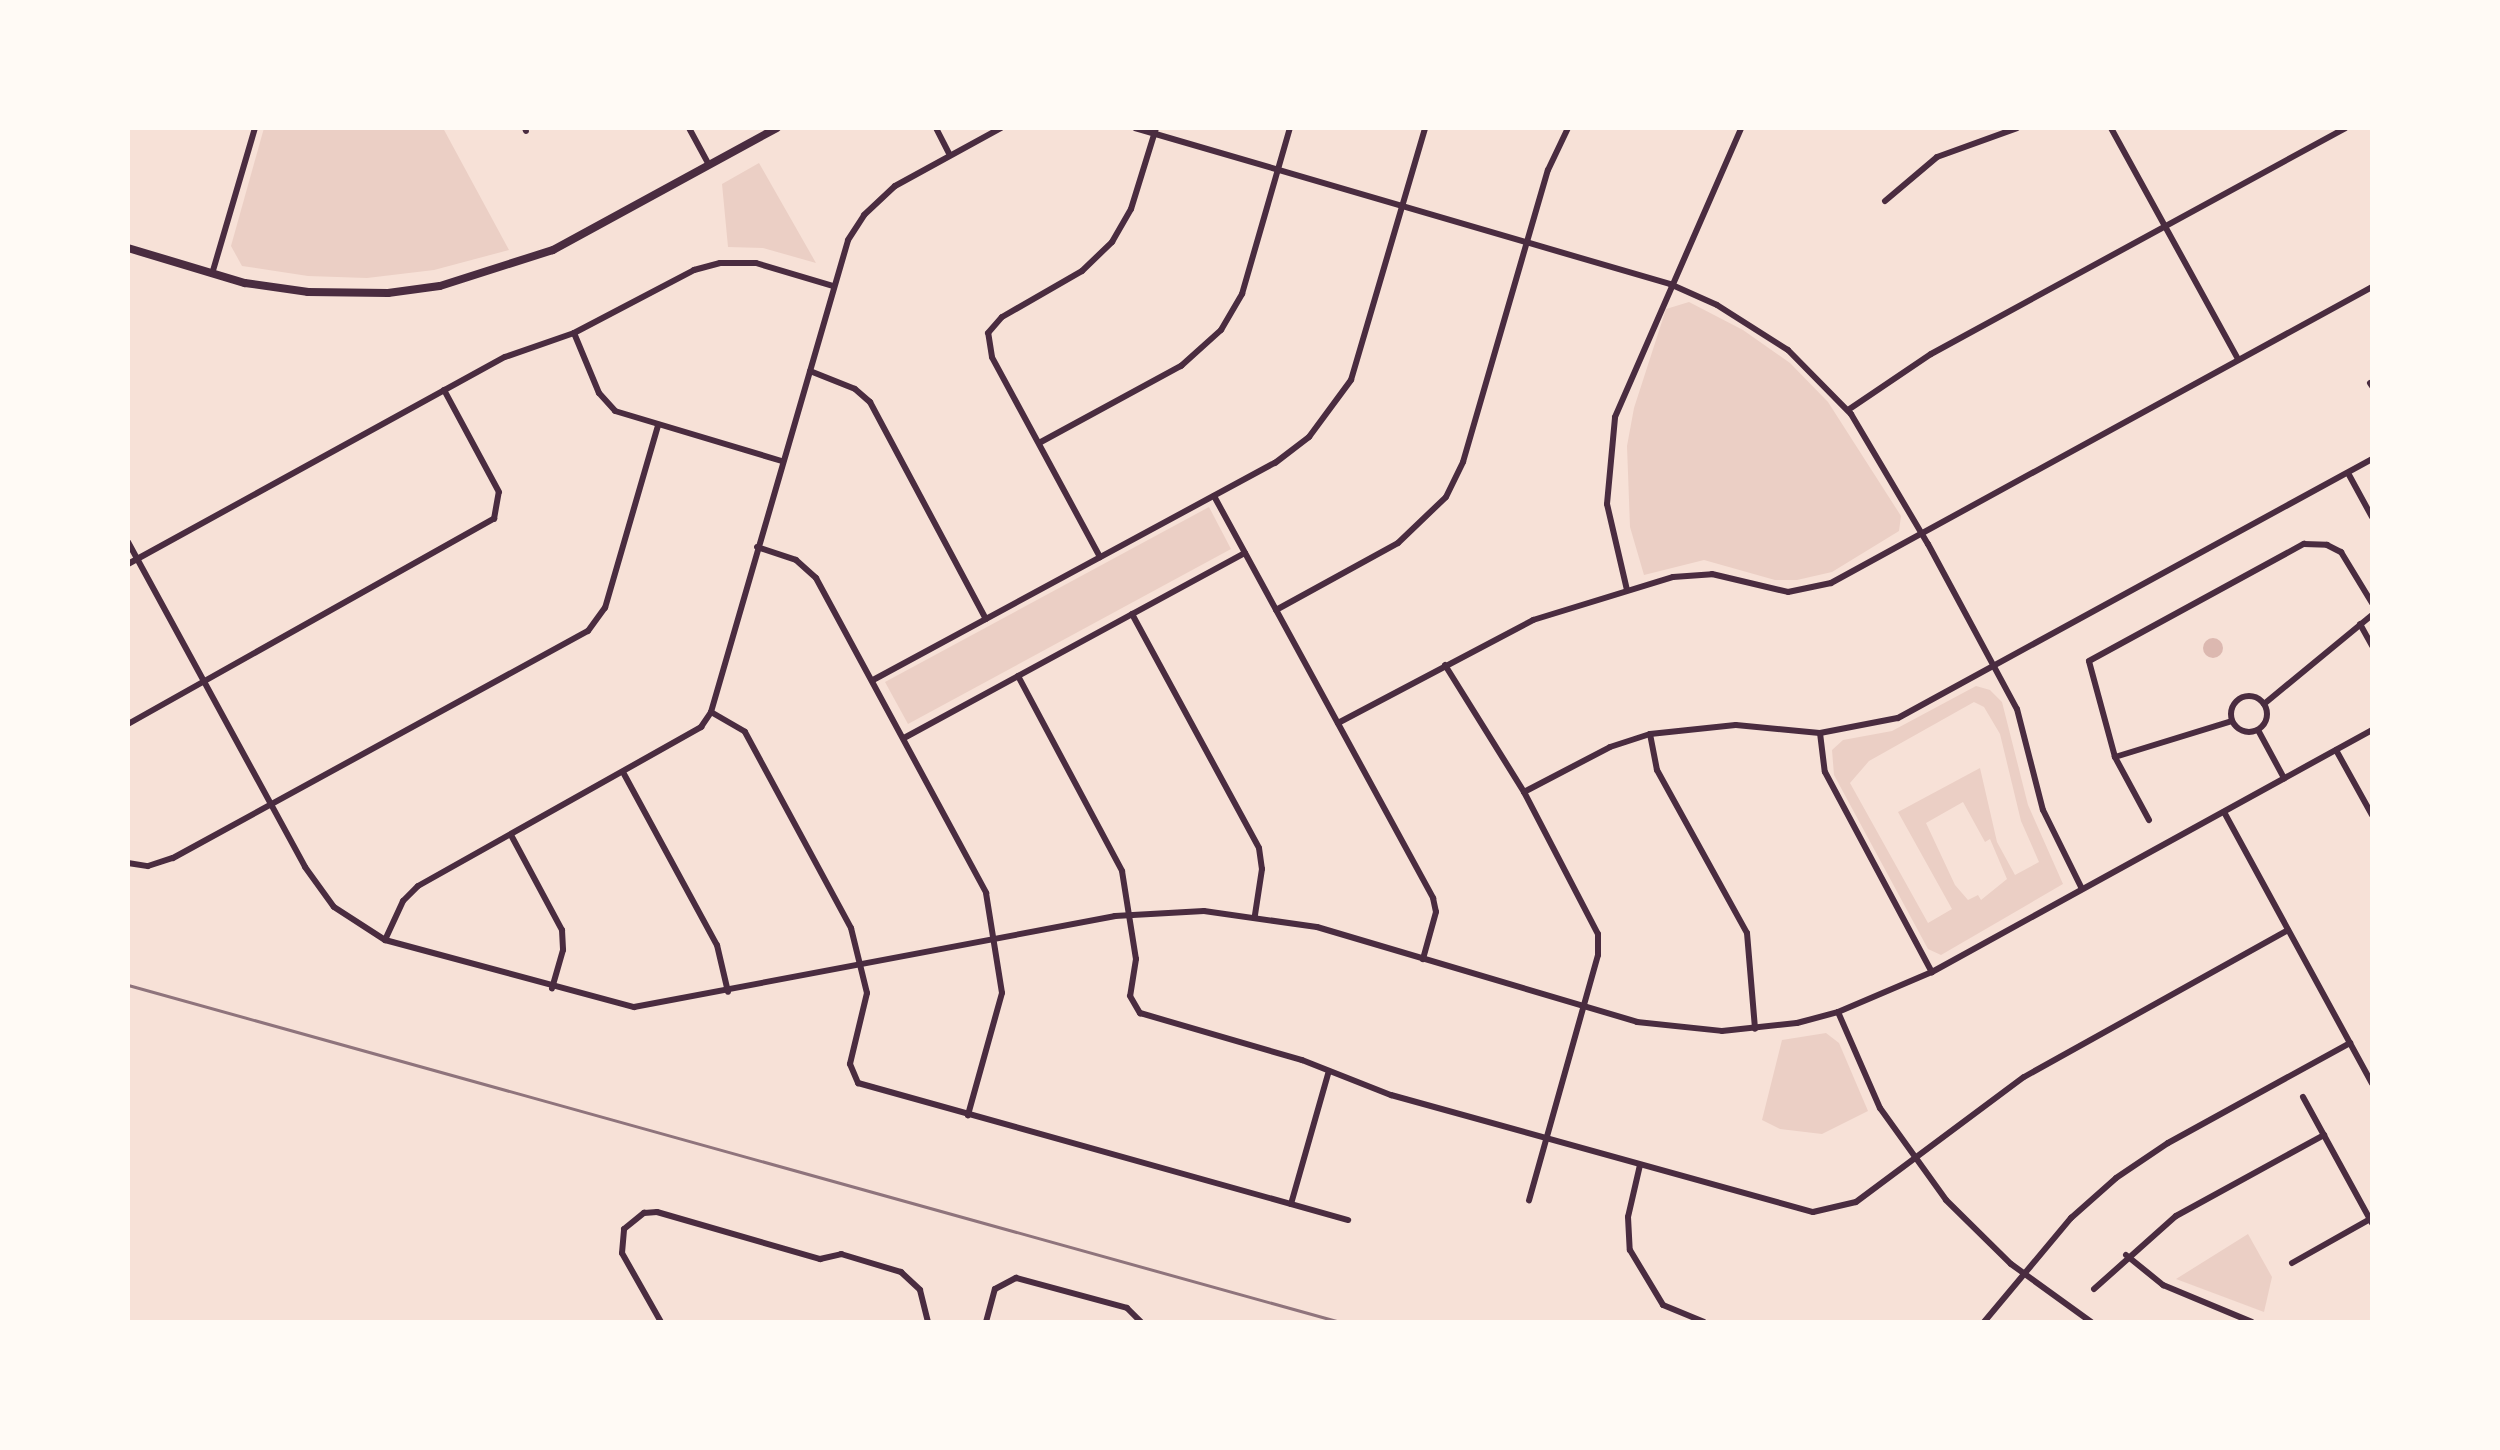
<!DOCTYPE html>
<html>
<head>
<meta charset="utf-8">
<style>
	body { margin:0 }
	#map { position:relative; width:2500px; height:1450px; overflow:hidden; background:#f7e1d7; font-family:"Space Grotesk",sans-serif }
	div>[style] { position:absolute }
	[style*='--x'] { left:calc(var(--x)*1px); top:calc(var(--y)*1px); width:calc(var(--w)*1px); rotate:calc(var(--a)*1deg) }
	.green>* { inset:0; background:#ebcfc5 }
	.water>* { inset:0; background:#dcb8b0 }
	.round { border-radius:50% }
	.minor>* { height:6px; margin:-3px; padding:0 3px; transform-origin:3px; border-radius:3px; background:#4a2c40 }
	.minor>.ring { margin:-3px; padding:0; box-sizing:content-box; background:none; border:6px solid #4a2c40; border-radius:50% }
	.tertiary>* { height:8px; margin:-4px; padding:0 4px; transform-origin:4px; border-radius:4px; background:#4a2c40 }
	.rail>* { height:3px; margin:-1.5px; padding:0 1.5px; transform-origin:1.5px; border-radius:1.5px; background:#8f747c }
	span { translate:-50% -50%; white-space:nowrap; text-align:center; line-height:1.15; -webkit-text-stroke:7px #fffaf5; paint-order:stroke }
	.frame { position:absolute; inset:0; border:130px solid #fffaf5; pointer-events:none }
</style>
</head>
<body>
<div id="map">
	<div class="green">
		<div style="clip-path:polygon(264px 128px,443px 128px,509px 250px,434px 270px,367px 278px,308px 276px,242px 266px,231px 246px)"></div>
		<div style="clip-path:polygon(759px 163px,816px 263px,763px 248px,728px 247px,722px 184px)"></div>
		<div style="clip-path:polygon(1689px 302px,1743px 330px,1790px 363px,1828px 402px,1901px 516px,1899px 531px,1832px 572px,1797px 580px,1775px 580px,1704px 560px,1644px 575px,1630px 527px,1627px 446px,1634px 408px,1666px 309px)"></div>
		<div style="clip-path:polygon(1209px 507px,1231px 549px,908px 724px,885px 682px)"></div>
		<div style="clip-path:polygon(evenodd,1976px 686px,1990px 690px,2002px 702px,2028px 805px,2063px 884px,1941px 955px,1928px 949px,1834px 775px,1832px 750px,1843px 740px,1892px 731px,1976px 686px,1974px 702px,1984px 707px,2000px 734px,2021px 821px,2039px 862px,2015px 875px,1997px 842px,1980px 768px,1898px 812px,1952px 909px,1928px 923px,1850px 783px,1869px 761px,1974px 702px,1976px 686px,1963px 802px,1985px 842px,1990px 839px,2007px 879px,1981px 900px,1978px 895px,1968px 900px,1955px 885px,1926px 823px,1963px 802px)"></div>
		<div style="clip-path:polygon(1826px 1033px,1839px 1043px,1868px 1111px,1822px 1134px,1780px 1129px,1762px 1120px,1782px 1040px)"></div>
		<div style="clip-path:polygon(2248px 1234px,2272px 1277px,2264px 1312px,2176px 1279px)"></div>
	</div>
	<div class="water">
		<div class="round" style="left:2203px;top:638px;width:20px;height:20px"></div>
	</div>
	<div class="minor">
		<div style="--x:525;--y:128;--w:3;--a:72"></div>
		<div style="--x:689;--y:128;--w:42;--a:61.6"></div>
		<div style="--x:936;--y:128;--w:30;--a:63"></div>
		<div style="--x:1135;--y:128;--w:557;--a:16.26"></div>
		<div style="--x:1670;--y:284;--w:51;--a:24.1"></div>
		<div style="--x:1717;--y:305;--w:84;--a:32.4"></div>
		<div style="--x:1788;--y:350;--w:90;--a:45.5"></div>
		<div style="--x:1851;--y:414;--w:151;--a:59.4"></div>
		<div style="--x:1928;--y:544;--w:187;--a:61.7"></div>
		<div style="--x:2017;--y:709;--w:104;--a:75.6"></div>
		<div style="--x:2043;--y:810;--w:88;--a:63.7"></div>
		<div style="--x:2111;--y:128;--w:264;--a:61.2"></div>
		<div style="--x:1885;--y:201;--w:68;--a:-40.2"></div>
		<div style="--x:1937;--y:157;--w:85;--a:-19.9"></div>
		<div style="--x:212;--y:274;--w:152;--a:-73.6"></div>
		<div style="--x:574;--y:333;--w:65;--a:67.4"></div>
		<div style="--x:599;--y:393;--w:24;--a:48"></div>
		<div style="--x:615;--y:411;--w:174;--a:16.7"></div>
		<div style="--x:810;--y:371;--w:48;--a:21.8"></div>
		<div style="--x:855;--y:389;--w:20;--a:41"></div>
		<div style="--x:870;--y:402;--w:246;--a:61.9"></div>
		<div style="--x:2370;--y:383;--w:4;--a:56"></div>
		<div style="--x:1848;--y:410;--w:100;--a:-34"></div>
		<div style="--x:1931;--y:354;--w:472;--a:-28.6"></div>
		<div style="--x:1039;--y:443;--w:162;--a:-28.5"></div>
		<div style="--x:1181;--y:366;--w:54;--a:-42"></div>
		<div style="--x:1221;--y:330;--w:42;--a:-59.7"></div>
		<div style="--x:1242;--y:294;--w:173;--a:-73.9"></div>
		<div style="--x:2348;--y:473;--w:50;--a:61.4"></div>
		<div style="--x:1214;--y:496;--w:458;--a:61.4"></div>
		<div style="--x:1433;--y:898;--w:14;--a:78"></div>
		<div style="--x:1436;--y:912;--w:49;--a:105.5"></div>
		<div style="--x:128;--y:542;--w:370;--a:61.4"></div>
		<div style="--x:305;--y:867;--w:49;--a:54.1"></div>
		<div style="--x:334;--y:907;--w:61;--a:32.9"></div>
		<div style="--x:385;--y:940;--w:258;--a:15.1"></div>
		<div style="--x:634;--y:1007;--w:490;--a:-10.7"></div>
		<div style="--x:1115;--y:916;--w:89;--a:-3.2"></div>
		<div style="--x:1204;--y:911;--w:114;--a:8.1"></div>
		<div style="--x:1317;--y:927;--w:334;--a:16.5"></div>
		<div style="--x:1637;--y:1022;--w:85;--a:6"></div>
		<div style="--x:1722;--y:1031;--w:75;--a:-6.1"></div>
		<div style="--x:1797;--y:1023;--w:42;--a:-15"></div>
		<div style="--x:1838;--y:1012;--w:102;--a:-23.1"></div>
		<div style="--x:1932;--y:972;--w:502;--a:-28.81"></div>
		<div style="--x:757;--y:547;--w:41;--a:18.4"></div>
		<div style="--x:796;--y:560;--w:27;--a:42"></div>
		<div style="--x:816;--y:578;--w:358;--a:61.6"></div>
		<div style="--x:986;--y:893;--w:101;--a:80.9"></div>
		<div style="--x:1002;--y:993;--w:127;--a:105.6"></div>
		<div style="--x:1100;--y:557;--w:227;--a:-118.4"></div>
		<div style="--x:992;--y:357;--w:24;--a:-99"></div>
		<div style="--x:988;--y:333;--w:21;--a:-49"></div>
		<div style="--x:1002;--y:317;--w:92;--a:-29.9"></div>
		<div style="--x:1082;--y:271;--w:42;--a:-44"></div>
		<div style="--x:1112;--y:242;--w:38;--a:-60"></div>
		<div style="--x:1131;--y:209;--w:85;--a:-72.8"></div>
		<div style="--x:128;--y:564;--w:430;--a:-28.8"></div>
		<div style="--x:505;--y:357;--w:73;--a:-19.2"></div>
		<div style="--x:574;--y:333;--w:136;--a:-27.7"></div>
		<div style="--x:694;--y:270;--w:27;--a:-15"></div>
		<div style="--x:720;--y:263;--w:36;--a:0"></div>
		<div style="--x:756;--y:263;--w:80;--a:16.6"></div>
		<div style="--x:1627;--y:590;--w:88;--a:-103.1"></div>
		<div style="--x:1607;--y:504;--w:87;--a:-84.7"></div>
		<div style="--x:1615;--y:417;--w:315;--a:-66.4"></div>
		<div style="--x:1276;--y:610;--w:139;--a:-28.8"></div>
		<div style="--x:1398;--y:543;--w:66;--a:-43.8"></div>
		<div style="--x:1446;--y:497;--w:39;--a:-64"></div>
		<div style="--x:1463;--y:462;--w:304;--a:-73.8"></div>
		<div style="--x:1548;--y:170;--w:47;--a:-64.5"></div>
		<div style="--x:1132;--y:614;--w:266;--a:61.5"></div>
		<div style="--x:1259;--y:848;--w:21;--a:82"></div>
		<div style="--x:1262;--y:869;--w:47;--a:98.7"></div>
		<div style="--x:2360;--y:624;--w:25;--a:61"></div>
		<div style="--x:1445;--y:665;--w:150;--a:58.1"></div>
		<div style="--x:1524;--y:792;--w:160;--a:62.5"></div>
		<div style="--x:1598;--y:934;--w:21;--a:90"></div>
		<div style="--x:1598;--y:955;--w:255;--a:105.7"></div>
		<div style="--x:1018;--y:676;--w:221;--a:61.9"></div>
		<div style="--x:1122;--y:871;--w:89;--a:81"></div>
		<div style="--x:1136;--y:959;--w:37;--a:99"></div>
		<div style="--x:1130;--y:996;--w:20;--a:60"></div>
		<div style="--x:1140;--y:1013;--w:169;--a:16.2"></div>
		<div style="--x:1302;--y:1060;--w:96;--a:21.5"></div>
		<div style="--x:1391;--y:1095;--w:438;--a:15.5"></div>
		<div style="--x:1813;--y:1212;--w:44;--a:-13.1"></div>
		<div style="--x:1856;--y:1202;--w:209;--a:-36.7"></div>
		<div style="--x:2024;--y:1077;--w:302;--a:-29.1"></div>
		<div style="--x:873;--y:680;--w:457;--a:-28.4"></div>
		<div style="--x:1275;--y:463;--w:43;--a:-37.4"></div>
		<div style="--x:1309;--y:437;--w:71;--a:-53.6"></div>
		<div style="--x:1351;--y:380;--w:263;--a:-73.6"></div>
		<div class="ring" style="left:2231px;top:696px;width:30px;height:30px"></div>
		<div style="--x:2264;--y:704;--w:140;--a:-39.5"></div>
		<div style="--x:711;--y:712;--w:39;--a:30"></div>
		<div style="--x:745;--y:732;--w:223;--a:61.6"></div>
		<div style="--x:851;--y:928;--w:67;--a:76.2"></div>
		<div style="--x:867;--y:993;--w:73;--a:103.5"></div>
		<div style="--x:850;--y:1064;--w:21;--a:67"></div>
		<div style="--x:858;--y:1083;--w:509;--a:15.62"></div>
		<div style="--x:1338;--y:723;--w:221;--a:-27.8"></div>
		<div style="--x:1533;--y:620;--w:146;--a:-17.1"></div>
		<div style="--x:1673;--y:577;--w:39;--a:-4"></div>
		<div style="--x:1712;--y:574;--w:78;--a:13.3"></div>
		<div style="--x:1788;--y:592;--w:44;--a:-11.8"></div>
		<div style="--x:1831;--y:583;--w:617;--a:-28.68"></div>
		<div style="--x:128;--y:724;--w:420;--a:-29.3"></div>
		<div style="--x:494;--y:519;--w:27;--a:-80"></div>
		<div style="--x:499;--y:492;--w:116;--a:-118.3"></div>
		<div style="--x:2258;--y:730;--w:55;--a:61.6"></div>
		<div style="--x:1820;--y:733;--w:39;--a:83"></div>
		<div style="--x:1825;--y:772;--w:227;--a:61.9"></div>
		<div style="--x:1650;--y:734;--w:37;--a:79"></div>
		<div style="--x:1657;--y:770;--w:186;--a:61.1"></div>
		<div style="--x:1747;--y:933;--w:96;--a:85.2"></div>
		<div style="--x:904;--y:738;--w:388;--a:-28.5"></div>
		<div style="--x:2336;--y:750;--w:74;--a:61"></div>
		<div style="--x:2115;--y:757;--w:99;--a:-105.2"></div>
		<div style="--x:2089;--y:661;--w:245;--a:-28.6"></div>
		<div style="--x:2304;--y:544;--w:23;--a:2"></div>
		<div style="--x:2327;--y:545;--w:16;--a:27"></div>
		<div style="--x:2341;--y:552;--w:60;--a:58.7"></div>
		<div style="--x:624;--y:774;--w:195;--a:61.5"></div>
		<div style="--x:717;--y:945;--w:48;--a:76.8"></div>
		<div style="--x:1524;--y:792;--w:97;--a:-27.6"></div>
		<div style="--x:1610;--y:747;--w:42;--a:-18"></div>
		<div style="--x:1650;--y:734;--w:86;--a:-6"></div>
		<div style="--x:1736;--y:725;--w:84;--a:5.4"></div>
		<div style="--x:1820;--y:733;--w:79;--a:-10.9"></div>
		<div style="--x:1898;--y:718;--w:540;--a:-28.65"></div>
		<div style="--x:2224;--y:812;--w:309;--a:61.4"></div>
		<div style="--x:2149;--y:820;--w:72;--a:-118.4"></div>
		<div style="--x:2115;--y:757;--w:122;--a:-17.1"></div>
		<div style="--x:511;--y:835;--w:108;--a:61.8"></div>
		<div style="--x:562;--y:930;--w:20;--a:87"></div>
		<div style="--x:563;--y:950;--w:40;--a:106"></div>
		<div style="--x:128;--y:863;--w:20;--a:9"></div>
		<div style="--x:148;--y:866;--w:26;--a:-18"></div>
		<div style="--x:173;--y:858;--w:473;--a:-28.7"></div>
		<div style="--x:588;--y:631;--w:29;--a:-54"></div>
		<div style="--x:605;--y:608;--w:191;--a:-73.8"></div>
		<div style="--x:385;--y:940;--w:43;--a:-65.2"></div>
		<div style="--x:403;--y:901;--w:21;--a:-45"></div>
		<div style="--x:418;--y:886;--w:325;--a:-29.3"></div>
		<div style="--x:701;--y:727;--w:18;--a:-56"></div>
		<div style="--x:711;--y:712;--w:491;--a:-73.8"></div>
		<div style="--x:848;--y:240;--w:30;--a:-57"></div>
		<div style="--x:864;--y:215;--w:42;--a:-43.1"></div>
		<div style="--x:895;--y:186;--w:121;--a:-28.7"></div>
		<div style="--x:1838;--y:1012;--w:105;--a:66.4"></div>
		<div style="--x:1880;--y:1108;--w:113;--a:54.3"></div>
		<div style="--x:1946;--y:1200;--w:91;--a:44.6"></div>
		<div style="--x:2011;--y:1264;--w:99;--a:35.9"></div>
		<div style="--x:2303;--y:1097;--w:144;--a:61.3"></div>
		<div style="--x:1640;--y:1165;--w:53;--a:103"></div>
		<div style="--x:1628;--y:1217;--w:33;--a:87"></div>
		<div style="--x:1630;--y:1250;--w:64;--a:59"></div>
		<div style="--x:1663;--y:1305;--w:44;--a:22.5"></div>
		<div style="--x:1291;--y:1204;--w:138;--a:-74.1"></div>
		<div style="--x:2126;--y:1255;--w:48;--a:39"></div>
		<div style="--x:2163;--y:1285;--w:96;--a:22.6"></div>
		<div style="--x:2292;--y:1263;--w:90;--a:-29.4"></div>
		<div style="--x:2094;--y:1289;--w:110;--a:-41.7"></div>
		<div style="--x:2176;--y:1216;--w:169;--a:-28.7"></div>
		<div style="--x:661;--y:1322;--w:79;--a:-119.5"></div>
		<div style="--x:622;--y:1253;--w:24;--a:-85"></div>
		<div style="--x:624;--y:1229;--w:26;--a:-39"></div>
		<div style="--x:644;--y:1213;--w:13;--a:-4"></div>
		<div style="--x:657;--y:1212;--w:170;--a:16.1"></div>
		<div style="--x:820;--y:1259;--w:22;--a:-13"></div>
		<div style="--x:841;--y:1254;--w:63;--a:16.7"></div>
		<div style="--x:901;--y:1272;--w:26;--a:43"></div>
		<div style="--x:920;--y:1290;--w:33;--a:76"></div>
		<div style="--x:986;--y:1322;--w:34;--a:-75"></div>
		<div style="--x:995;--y:1289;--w:24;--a:-28"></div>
		<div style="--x:1016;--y:1278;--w:115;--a:15.1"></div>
		<div style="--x:1127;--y:1308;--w:20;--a:45"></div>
		<div style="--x:1984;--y:1322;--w:136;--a:-50.1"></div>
		<div style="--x:2071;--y:1218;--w:60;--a:-41.6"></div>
		<div style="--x:2116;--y:1178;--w:63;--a:-33.9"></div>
		<div style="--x:2168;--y:1143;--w:208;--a:-28.8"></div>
	</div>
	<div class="tertiary">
		<div style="--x:128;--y:248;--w:122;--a:16.7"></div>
		<div style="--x:245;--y:283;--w:64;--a:8.1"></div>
		<div style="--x:308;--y:292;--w:80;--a:0.7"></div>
		<div style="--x:388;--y:293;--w:52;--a:-7.7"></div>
		<div style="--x:440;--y:286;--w:119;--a:-17.7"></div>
		<div style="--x:553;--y:250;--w:255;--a:-28.6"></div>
	</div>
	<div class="rail">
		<div style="--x:128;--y:985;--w:1258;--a:15.54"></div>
	</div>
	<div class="frame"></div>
</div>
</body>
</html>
